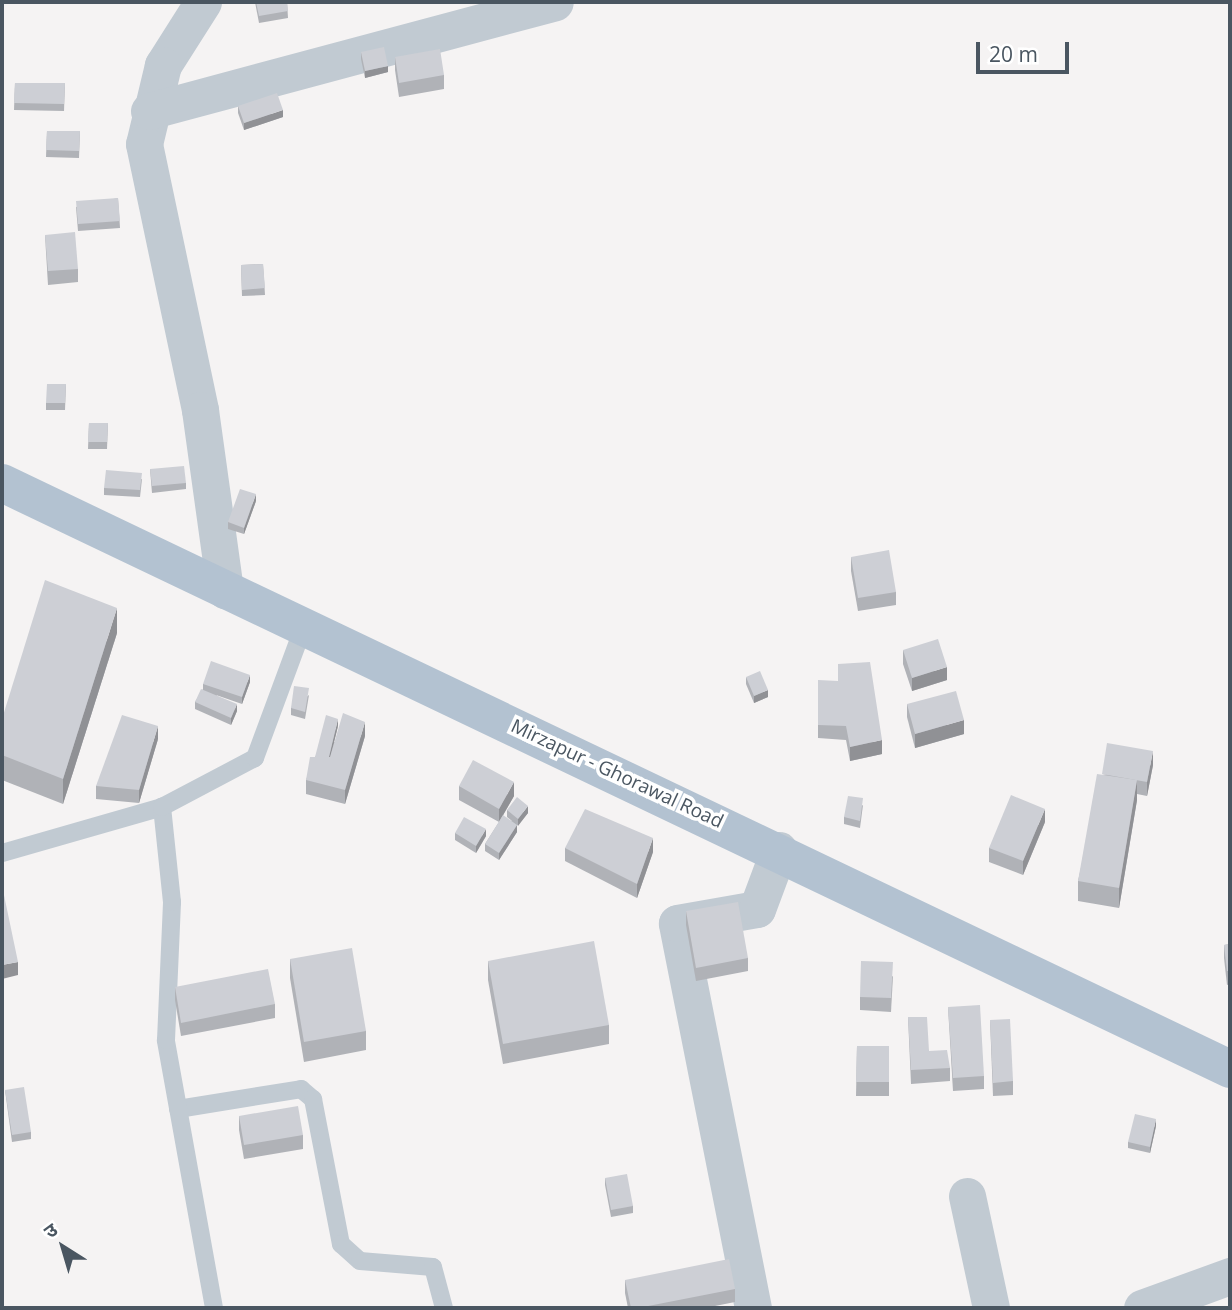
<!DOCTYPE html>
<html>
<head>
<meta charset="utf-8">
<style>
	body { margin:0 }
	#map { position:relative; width:1232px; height:1310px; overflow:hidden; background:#f5f3f3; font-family:"Open Sans","Noto Sans Devanagari",sans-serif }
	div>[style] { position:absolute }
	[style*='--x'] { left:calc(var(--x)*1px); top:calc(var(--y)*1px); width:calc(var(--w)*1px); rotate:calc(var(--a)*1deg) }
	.lane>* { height:18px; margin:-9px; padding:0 9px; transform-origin:9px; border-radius:9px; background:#c1cad2 }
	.street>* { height:37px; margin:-18.5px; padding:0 18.5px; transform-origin:18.5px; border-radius:18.5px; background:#c1cad2 }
	.primary>* { height:38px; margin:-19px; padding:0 19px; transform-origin:19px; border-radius:19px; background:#b3c2d1 }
	.wall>* { inset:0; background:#b0b2b7 }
	.shaded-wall>* { inset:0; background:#909195 }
	.building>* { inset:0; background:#cdcfd5 }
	span { translate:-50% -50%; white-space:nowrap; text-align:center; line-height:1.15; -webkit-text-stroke:7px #fff; paint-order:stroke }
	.street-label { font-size:19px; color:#4a5661 }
	.frame { position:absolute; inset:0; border:4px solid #4a5661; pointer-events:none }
	.north { position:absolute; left:28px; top:1212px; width:70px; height:70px; -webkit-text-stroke:5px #fff; paint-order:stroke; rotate:323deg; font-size:19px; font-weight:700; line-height:28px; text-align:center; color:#4a5661 }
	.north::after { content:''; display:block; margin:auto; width:24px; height:32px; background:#4a5661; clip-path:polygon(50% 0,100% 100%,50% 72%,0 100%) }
	.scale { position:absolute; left:976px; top:42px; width:93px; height:32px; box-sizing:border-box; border:4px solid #4a5661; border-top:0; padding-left:9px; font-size:21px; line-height:24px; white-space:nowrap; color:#4a5661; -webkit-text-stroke:5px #fff; paint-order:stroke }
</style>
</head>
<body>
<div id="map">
	<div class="lane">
		<div style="--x:2;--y:853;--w:166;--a:-16"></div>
		<div style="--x:178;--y:1109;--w:125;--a:-9.2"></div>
		<div style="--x:301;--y:1089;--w:16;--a:40"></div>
		<div style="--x:313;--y:1099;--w:148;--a:79.1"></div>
		<div style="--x:341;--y:1244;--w:25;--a:42"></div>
		<div style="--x:360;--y:1261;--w:73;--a:4.7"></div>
		<div style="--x:433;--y:1267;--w:42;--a:75"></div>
		<div style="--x:214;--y:1308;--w:272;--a:-100.2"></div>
		<div style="--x:166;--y:1040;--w:138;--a:-87.5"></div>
		<div style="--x:172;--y:902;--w:96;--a:-96"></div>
		<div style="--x:162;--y:807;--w:105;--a:-27.8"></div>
		<div style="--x:255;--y:758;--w:139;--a:-69.7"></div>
	</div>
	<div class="street">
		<div style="--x:203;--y:2;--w:75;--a:122.4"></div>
		<div style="--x:163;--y:65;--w:81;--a:103.5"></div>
		<div style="--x:144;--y:144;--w:272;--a:78.1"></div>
		<div style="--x:200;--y:410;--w:182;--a:82.1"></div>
		<div style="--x:149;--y:111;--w:420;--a:-15"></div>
		<div style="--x:967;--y:1196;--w:115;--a:77.9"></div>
		<div style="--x:753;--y:1308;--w:392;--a:-101.2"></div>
		<div style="--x:677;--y:923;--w:81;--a:-9.9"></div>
		<div style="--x:757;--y:909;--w:63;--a:-69.6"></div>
		<div style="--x:1142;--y:1308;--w:94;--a:-20"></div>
	</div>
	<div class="primary">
		<div style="--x:2;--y:483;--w:1361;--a:25.51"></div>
	</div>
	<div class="wall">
		<div style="clip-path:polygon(255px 2px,287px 2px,288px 18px,259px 23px)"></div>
		<div style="clip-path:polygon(361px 52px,388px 72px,365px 78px,361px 59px)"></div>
		<div style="clip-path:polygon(395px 57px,444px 75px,444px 89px,399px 97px,395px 70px)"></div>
		<div style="clip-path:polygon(15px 83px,65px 83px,64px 111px,14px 110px)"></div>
		<div style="clip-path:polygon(238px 106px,283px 117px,244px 130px,238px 113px)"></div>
		<div style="clip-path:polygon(47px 131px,80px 131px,79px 158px,46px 157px)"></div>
		<div style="clip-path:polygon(118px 198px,120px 228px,78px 231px,76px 207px)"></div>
		<div style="clip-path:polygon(45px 235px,78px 269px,78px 282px,48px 285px)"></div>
		<div style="clip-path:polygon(263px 264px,265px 295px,242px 296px,241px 265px)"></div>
		<div style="clip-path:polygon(66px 384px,65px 410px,46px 410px,46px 403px)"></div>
		<div style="clip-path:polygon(89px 423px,108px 423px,107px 449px,88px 449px)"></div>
		<div style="clip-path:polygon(150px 469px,186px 483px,186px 489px,152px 493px)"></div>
		<div style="clip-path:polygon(142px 479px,140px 497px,104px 495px,104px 488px)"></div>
		<div style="clip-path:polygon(256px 501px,244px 534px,228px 529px,228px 522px)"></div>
		<div style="clip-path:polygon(851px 557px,896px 592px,896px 605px,858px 611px,851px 571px)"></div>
		<div style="clip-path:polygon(117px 633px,63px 804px,2px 780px,2px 719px)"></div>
		<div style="clip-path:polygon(903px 650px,947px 680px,912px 691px,903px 664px)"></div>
		<div style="clip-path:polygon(746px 677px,768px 697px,754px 703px,746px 684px)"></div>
		<div style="clip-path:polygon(818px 680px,882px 754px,850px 761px,846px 740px,818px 738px)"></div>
		<div style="clip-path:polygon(250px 682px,242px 704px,216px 695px,237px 711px,231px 725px,195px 709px,195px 702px,203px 689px,203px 684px)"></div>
		<div style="clip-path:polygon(309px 695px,305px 719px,291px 715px,291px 708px)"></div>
		<div style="clip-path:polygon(907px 704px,964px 734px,915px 748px,907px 717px)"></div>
		<div style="clip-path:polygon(338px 726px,334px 742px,365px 736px,345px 804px,306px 794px,306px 780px,315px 757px)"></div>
		<div style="clip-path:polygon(158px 739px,139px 803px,96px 799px,96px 786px)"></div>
		<div style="clip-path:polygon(1153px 765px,1147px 796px,1137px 794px,1137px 800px,1119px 908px,1078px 901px,1078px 881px,1102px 775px)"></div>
		<div style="clip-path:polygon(459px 786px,514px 796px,501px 819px,512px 821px,507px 817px,507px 810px,528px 813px,517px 826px,517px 832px,499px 860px,485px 851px,485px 844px,499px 822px,459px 800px)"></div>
		<div style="clip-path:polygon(863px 805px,860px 828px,844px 824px,844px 817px)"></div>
		<div style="clip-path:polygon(1045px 822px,1023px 875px,989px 862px,989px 848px)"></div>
		<div style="clip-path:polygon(455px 833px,486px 836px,476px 853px,455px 840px)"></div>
		<div style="clip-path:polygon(565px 848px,653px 852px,637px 898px,565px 861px)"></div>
		<div style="clip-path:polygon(686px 911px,748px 958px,748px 971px,696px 981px,686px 925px)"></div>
		<div style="clip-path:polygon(1230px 944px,1230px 984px,1227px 985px,1224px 958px,1224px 945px)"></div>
		<div style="clip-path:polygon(290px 959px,366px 1031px,366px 1050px,304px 1062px,290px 978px)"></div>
		<div style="clip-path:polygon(488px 961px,609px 1025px,609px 1044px,503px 1064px,488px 980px)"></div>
		<div style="clip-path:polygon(893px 976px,891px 1012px,860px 1010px,860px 997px)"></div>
		<div style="clip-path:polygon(175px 987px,275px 1004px,275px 1018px,181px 1036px,175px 1000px)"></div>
		<div style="clip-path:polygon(948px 1007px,984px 1076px,984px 1089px,953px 1091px)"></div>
		<div style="clip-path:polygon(908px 1017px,929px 1051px,950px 1068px,950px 1081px,911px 1084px)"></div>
		<div style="clip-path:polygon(990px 1020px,1013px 1081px,1013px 1095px,993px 1096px)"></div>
		<div style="clip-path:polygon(857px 1046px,889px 1046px,889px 1096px,856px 1096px)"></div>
		<div style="clip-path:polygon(5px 1090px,31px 1132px,31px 1139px,12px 1142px)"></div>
		<div style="clip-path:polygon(239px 1116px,303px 1135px,303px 1149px,244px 1159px,239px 1130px)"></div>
		<div style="clip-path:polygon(1156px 1126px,1150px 1153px,1128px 1148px,1128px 1142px)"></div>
		<div style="clip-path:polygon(605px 1178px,633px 1206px,633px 1213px,611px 1217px,605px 1185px)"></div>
		<div style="clip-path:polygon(625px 1280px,735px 1289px,735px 1302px,705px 1308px,628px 1308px,625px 1293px)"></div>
		<div style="clip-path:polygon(1229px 1288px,1230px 1288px,1230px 1308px,1229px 1302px)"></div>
	</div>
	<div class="shaded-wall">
		<div style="clip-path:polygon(388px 66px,388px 72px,365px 78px,365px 71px)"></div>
		<div style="clip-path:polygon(283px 110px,283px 117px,244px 130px,244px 123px)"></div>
		<div style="clip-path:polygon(256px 494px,256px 501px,244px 534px,244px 528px)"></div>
		<div style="clip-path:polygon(117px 608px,117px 633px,63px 804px,63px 779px)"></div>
		<div style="clip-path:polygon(947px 667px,947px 680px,912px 691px,912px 678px)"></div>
		<div style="clip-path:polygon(250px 675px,250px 682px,242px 704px,242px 697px)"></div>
		<div style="clip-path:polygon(768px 690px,768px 697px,754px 703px,754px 696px)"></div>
		<div style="clip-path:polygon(237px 704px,237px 711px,231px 725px,231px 718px)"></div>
		<div style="clip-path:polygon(338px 719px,338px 726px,328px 767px,328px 760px)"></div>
		<div style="clip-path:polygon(964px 720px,964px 734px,915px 748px,915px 734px)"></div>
		<div style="clip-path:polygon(365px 722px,365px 736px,345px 804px,345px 790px)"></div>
		<div style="clip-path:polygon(158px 726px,158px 739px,139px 803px,139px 790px)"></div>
		<div style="clip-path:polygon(882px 740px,882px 754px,850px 761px,850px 747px)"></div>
		<div style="clip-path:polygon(1153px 751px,1153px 765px,1147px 796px,1147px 782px)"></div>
		<div style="clip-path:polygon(1137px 780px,1137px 800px,1119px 908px,1119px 888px)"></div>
		<div style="clip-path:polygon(514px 782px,514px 796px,499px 822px,499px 809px)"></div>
		<div style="clip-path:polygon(528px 806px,528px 813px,518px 826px,518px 819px)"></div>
		<div style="clip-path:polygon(1045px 809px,1045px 822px,1023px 875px,1023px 861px)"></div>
		<div style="clip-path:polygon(517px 825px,517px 832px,499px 860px,499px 853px)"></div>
		<div style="clip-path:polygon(486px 829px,486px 836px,476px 853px,476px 846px)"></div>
		<div style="clip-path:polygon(653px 838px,653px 852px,637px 898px,637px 884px)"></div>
		<div style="clip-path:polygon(18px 962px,18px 975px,2px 979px,2px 965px)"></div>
		<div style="clip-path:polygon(1156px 1119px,1156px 1126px,1150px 1153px,1150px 1147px)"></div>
	</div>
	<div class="building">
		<div style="clip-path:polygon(256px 2px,287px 2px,288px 11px,259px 16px)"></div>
		<div style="clip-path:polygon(384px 47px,388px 66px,365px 71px,361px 52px)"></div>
		<div style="clip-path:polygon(440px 49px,444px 75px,399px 83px,395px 57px)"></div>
		<div style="clip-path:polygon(15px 83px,65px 83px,64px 104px,14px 103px)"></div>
		<div style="clip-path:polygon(277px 93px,283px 110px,244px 123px,238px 106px)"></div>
		<div style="clip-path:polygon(47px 131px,80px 131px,79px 151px,46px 150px)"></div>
		<div style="clip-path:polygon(118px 198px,120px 221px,78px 224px,76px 201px)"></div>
		<div style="clip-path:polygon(75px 232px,78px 269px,48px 271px,45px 235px)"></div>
		<div style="clip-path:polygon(263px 264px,265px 288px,242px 290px,241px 265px)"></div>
		<div style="clip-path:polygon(47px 384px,66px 384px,65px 403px,46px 403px)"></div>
		<div style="clip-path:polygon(89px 423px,108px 423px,107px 442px,88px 442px)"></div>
		<div style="clip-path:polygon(184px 466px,186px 483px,152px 486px,150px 469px)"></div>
		<div style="clip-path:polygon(106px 470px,142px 473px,140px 490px,104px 488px)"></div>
		<div style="clip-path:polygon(240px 489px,256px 494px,244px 528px,228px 522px)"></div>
		<div style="clip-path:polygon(889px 550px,896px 592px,858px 598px,851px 557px)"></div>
		<div style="clip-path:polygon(45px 580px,117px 608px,63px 779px,2px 755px,2px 719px)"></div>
		<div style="clip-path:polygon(938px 639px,947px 667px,912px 678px,903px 650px)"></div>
		<div style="clip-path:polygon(211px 661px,250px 675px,242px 697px,203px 684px)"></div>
		<div style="clip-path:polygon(870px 662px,882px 740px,850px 747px,846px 726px,818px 725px,818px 680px,838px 681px,838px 664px)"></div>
		<div style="clip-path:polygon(760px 671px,768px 690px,754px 696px,746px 677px)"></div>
		<div style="clip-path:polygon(294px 686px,309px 688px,305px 712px,291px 708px)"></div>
		<div style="clip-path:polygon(201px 689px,237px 704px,231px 718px,195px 702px)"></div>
		<div style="clip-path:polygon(956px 691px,964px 720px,915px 734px,907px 704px)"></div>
		<div style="clip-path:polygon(343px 713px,365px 722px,345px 790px,306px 780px,310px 757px,330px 757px)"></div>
		<div style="clip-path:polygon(122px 715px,158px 726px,139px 790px,96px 786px)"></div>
		<div style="clip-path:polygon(326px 715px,338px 719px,329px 757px,315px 757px)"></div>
		<div style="clip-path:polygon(1107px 743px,1153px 751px,1147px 782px,1102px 774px)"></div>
		<div style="clip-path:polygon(473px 760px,514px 782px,499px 809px,459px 786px)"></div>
		<div style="clip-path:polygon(1097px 774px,1137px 780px,1119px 888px,1078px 881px)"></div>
		<div style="clip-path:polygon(1011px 795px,1045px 809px,1023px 861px,989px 848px)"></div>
		<div style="clip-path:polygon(848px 796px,863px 798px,860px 821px,844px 817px)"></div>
		<div style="clip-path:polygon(517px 797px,528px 806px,518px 819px,507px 810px)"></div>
		<div style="clip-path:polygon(585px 809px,653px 838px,637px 884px,565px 848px)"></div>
		<div style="clip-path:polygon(503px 815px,517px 825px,499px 853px,485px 844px)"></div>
		<div style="clip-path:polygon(464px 817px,486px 829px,476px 846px,455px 833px)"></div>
		<div style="clip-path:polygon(4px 895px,18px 962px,2px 965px,2px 896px)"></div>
		<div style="clip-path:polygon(738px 902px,748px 958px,696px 968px,686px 911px)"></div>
		<div style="clip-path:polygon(594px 941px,609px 1025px,503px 1044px,488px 961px)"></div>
		<div style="clip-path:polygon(1230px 944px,1230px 971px,1227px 971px,1224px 945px)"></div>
		<div style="clip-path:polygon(352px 948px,366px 1031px,304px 1042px,290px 959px)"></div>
		<div style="clip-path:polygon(861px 961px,893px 962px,891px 998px,860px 997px)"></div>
		<div style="clip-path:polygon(268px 969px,275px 1004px,181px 1023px,175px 987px)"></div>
		<div style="clip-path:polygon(980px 1005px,984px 1076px,953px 1078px,948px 1007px)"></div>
		<div style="clip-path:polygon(908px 1017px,927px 1017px,929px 1051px,947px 1050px,950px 1068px,911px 1070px)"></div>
		<div style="clip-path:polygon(1010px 1019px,1013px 1081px,993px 1083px,990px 1020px)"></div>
		<div style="clip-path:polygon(857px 1046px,889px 1046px,889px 1082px,856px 1082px)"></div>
		<div style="clip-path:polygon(24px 1087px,31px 1132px,12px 1135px,5px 1090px)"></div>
		<div style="clip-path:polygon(298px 1106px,303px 1135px,244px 1145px,239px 1116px)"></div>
		<div style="clip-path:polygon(1135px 1114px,1156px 1119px,1150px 1147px,1128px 1142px)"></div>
		<div style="clip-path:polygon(627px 1174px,633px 1206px,611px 1210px,605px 1178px)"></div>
		<div style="clip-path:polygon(729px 1259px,735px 1289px,638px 1308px,631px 1308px,625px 1280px)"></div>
	</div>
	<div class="street-label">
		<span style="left:617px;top:774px;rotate:25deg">Mirzapur - Ghorawal Road</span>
	</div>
	<div class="frame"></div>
	<div class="north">उ</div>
	<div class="scale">20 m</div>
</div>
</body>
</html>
